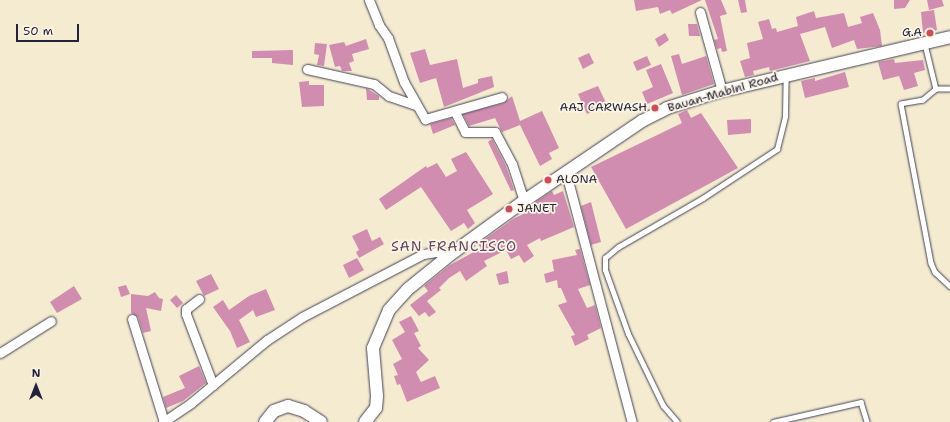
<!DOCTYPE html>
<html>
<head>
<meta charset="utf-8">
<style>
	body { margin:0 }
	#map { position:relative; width:950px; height:422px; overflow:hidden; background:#f4ebd1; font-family:"Shantell Sans",sans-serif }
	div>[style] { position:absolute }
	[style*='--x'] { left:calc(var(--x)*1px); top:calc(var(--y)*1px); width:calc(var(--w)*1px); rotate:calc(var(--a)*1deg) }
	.building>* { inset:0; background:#d18db0 }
	.roads { filter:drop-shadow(0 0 1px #424052) drop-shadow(0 0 1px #424052) }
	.lane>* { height:4.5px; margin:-2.25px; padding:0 2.25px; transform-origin:2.25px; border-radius:2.25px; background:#fff }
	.street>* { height:9px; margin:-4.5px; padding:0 4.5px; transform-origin:4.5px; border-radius:4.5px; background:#fff }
	.secondary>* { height:12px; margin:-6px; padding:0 6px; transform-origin:6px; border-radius:6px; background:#fff }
	.dots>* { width:11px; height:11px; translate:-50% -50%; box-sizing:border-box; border:2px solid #fcf5e5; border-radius:50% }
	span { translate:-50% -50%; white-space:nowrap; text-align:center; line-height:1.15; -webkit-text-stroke:3.5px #fcf5e5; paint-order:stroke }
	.poi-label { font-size:12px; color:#22223b }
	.right { translate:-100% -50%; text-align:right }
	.left { translate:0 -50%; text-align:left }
	.street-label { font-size:12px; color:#22223b }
	.quarter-label { font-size:14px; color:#5f4764; letter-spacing:1px }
	.north { position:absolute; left:16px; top:366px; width:40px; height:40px; -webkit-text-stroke:3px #fcf5e5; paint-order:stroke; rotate:0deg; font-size:11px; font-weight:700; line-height:16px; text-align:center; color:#22223b }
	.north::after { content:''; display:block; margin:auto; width:14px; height:18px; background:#22223b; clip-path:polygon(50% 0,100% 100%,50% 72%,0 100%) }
	.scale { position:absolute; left:16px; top:24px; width:63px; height:18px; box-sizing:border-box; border:2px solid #22223b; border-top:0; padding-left:5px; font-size:12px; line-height:14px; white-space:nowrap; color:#22223b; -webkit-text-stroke:3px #fcf5e5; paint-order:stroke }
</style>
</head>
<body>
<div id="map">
	<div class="building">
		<div style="clip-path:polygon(634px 0,702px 0,672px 14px,670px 10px,660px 14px,658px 7px,636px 11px)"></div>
		<div style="clip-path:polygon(705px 0,721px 0,727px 14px,720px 16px,727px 51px,722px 52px,721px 48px,717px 49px,714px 40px,718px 39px)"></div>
		<div style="clip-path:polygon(738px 0,745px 0,747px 12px,741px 13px)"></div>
		<div style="clip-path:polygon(894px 0,910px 0,905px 8px,894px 9px)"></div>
		<div style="clip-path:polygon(927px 0,942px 0,944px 6px,929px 10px)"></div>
		<div style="clip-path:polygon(934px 10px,937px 30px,923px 33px,921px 12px)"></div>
		<div style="clip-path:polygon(814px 11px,816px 18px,844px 13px,848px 27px,862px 23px,860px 17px,873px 13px,880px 30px,882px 46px,857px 49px,854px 40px,832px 48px,825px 27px,800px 34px,810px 61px,770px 71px,769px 67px,753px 71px,754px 75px,745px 77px,740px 61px,750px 58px,747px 43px,763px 39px,758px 22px,769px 19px,772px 29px,776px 28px,777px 32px,798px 26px,796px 17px)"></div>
		<div style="clip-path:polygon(688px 24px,697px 24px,700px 36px,689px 36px)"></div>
		<div style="clip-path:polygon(665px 33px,669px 40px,659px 47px,655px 39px)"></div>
		<div style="clip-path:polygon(366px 39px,369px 49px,352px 54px,354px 61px,349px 63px,352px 71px,342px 71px,340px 66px,335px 67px,329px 45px,344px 42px,346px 46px)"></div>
		<div style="clip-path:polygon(315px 43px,327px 44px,324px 66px,317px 65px,319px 55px,314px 54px)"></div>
		<div style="clip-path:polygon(425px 49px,430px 65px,457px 59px,463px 88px,478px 83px,478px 79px,492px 76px,494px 87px,444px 107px,436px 78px,420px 83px,410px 53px)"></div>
		<div style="clip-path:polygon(293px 50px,293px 65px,272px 63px,272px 58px,252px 58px,252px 51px)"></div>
		<div style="clip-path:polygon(589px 53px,594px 63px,583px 69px,578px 58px)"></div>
		<div style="clip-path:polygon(679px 54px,682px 64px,706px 56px,714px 84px,682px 95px,671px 56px)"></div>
		<div style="clip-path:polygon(647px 56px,651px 65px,637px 71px,633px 62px)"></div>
		<div style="clip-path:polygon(894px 59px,895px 63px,923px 60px,925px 70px,914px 73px,918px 86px,904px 90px,899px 76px,883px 80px,878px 62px)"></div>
		<div style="clip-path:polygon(661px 64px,673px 93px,647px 104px,642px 92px,653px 87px,646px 70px)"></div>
		<div style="clip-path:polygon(845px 72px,849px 87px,805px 98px,801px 81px,815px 78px,815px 81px)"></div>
		<div style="clip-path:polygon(309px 81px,309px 85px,324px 85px,324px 106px,302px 107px,299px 82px)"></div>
		<div style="clip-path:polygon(598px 86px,607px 105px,587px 114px,578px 94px)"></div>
		<div style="clip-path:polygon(366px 88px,379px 96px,379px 100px,367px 100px)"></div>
		<div style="clip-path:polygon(512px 96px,520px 121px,542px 111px,559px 148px,549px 153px,552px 159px,540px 166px,520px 125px,502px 132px,495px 118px,469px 126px,463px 114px,504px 103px)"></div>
		<div style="clip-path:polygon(687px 110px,691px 118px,701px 113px,738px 168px,626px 229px,591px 167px,682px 123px,678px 114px)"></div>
		<div style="clip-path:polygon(451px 118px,455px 125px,433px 134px,430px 124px)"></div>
		<div style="clip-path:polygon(751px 119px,751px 133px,728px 135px,727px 120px)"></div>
		<div style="clip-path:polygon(492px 139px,506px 166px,514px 190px,511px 191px,488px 142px)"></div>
		<div style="clip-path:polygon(466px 152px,493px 194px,467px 210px,475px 223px,468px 229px,464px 223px,451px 231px,421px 187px,386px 210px,379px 199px,426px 166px,427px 168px,437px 163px,446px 177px,457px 171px,451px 159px)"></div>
		<div style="clip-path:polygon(552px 191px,554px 195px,563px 191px,574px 227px,541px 241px,540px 238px,527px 245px,534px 256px,524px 263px,519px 255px,511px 259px,506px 250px,484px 261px,487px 266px,466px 281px,460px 271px,449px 278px,439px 288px,441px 290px,427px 301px,436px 312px,429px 317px,425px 312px,419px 316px,410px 305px,428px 291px,424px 286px,450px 265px,481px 248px,478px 244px,513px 219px,527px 212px,525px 209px)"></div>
		<div style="clip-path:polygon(591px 202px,601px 242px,591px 245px,581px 206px)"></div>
		<div style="clip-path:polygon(367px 229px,372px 241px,380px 237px,384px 244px,359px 258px,356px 252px,359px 250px,352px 236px)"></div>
		<div style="clip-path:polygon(580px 249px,590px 285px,578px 289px,587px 308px,595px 305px,601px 328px,587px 335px,589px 339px,575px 346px,571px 336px,575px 335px,558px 305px,567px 302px,561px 288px,558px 288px,557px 280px,546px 283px,544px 274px,554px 271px,552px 260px,577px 255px,575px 250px)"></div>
		<div style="clip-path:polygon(357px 258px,364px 270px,349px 278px,343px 265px)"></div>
		<div style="clip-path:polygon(507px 271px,509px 283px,499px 285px,496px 274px)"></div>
		<div style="clip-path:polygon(211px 274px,219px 289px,204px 296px,196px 281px)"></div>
		<div style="clip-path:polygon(126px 285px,130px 294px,121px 297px,118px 287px)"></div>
		<div style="clip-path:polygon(74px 286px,82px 299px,57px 313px,50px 302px)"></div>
		<div style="clip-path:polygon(266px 289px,275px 310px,256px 317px,253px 310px,239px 320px,250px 342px,237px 348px,230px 331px,213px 307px,223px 300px,229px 310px,249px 296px)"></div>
		<div style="clip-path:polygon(155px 292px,159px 298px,163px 299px,161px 311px,146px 308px,151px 331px,143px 333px,138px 317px,131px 313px,131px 294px,148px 296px)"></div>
		<div style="clip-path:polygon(176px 295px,183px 303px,177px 308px,170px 300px)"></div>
		<div style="clip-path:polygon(411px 316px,419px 331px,414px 333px,421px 346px,418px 348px,429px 360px,416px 372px,421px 382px,435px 376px,440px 388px,407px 402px,400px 384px,397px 385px,394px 376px,398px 375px,393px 364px,402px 359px,392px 340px,405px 332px,399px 322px)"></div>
		<div style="clip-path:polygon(199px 366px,206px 383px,183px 401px,166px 408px,163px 397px,185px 388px,179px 376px)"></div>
	</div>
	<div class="roads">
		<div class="lane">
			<div style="--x:925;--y:44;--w:46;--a:76.3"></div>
			<div style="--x:950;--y:89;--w:14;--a:180"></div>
			<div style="--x:936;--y:89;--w:17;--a:140"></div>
			<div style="--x:923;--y:100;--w:22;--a:170"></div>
			<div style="--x:901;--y:104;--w:162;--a:79.3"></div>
			<div style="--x:931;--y:263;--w:10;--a:66"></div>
			<div style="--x:935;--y:272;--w:21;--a:43"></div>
			<div style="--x:677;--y:422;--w:21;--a:-131"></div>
			<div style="--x:663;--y:406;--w:80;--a:-115.9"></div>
			<div style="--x:628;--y:334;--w:68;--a:-109.8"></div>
			<div style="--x:605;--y:270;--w:12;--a:-90"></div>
			<div style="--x:605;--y:258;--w:17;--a:-40"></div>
			<div style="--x:618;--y:247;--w:98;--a:-30"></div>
			<div style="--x:703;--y:198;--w:89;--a:-33.5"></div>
			<div style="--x:777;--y:149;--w:34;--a:-76"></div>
			<div style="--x:785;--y:116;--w:39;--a:-89"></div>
			<div style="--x:773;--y:422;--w:90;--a:-12.8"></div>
			<div style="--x:861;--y:402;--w:21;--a:73"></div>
		</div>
		<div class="street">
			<div style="--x:369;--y:0;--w:27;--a:68"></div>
			<div style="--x:379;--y:25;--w:16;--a:55"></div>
			<div style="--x:388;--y:38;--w:47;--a:70"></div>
			<div style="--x:404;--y:82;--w:43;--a:60.4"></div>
			<div style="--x:425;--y:119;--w:80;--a:-15.9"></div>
			<div style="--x:700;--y:12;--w:82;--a:74.4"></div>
			<div style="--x:307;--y:69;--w:69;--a:12.6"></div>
			<div style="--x:374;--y:84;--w:19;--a:39"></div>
			<div style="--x:389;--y:96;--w:28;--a:19"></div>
			<div style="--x:455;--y:112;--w:22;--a:63"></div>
			<div style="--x:465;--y:132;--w:30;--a:0"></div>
			<div style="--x:495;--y:132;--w:36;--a:62"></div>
			<div style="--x:512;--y:164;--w:39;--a:72"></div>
			<div style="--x:566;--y:173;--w:258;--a:75.2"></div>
			<div style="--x:199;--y:299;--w:16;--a:142"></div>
			<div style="--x:186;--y:309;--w:5;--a:90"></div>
			<div style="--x:186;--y:314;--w:76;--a:69.2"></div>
			<div style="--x:132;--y:319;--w:108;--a:72.7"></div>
			<div style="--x:0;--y:353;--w:60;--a:-32.1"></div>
			<div style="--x:163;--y:422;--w:34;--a:-34"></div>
			<div style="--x:191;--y:403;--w:99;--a:-39.7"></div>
			<div style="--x:267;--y:340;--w:42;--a:-33.3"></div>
			<div style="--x:302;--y:317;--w:136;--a:-27.5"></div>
			<div style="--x:423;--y:254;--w:13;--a:-9"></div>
			<div style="--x:436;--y:252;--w:15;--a:8"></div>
		</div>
		<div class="secondary">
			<div style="--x:265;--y:422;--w:14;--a:-51"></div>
			<div style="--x:274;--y:411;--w:15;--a:-20"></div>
			<div style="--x:288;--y:406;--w:17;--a:17"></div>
			<div style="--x:304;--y:411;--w:20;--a:33"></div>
			<div style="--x:365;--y:422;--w:18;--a:-52"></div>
			<div style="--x:376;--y:408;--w:12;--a:-85"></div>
			<div style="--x:377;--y:396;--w:48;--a:-94.8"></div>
			<div style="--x:373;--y:348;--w:41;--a:-67.2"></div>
			<div style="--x:389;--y:310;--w:28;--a:-48"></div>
			<div style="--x:408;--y:289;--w:55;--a:-39.1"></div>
			<div style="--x:451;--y:254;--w:90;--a:-36"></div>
			<div style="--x:524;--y:201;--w:143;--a:-34.1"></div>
			<div style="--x:642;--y:121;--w:28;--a:-27"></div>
			<div style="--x:667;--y:108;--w:58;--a:-17.2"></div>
			<div style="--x:722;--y:91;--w:234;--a:-13.3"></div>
		</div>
	</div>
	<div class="dots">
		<div style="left:930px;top:33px;background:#d1495b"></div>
		<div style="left:655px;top:108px;background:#d1495b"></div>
		<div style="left:548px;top:180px;background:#d1495b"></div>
		<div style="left:509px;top:209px;background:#d1495b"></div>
	</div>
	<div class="poi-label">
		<span class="right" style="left:922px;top:33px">G.A</span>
		<span class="right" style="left:647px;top:108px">AAJ CARWASH</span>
		<span class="left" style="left:556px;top:180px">ALONA</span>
		<span class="left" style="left:517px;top:209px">JANET</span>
	</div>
	<div class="street-label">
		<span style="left:723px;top:93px;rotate:-16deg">Bauan-Mabini Road</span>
	</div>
	<div class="quarter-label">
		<span style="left:454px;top:246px">SAN FRANCISCO</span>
	</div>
	<div class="north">N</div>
	<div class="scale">50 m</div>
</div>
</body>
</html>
